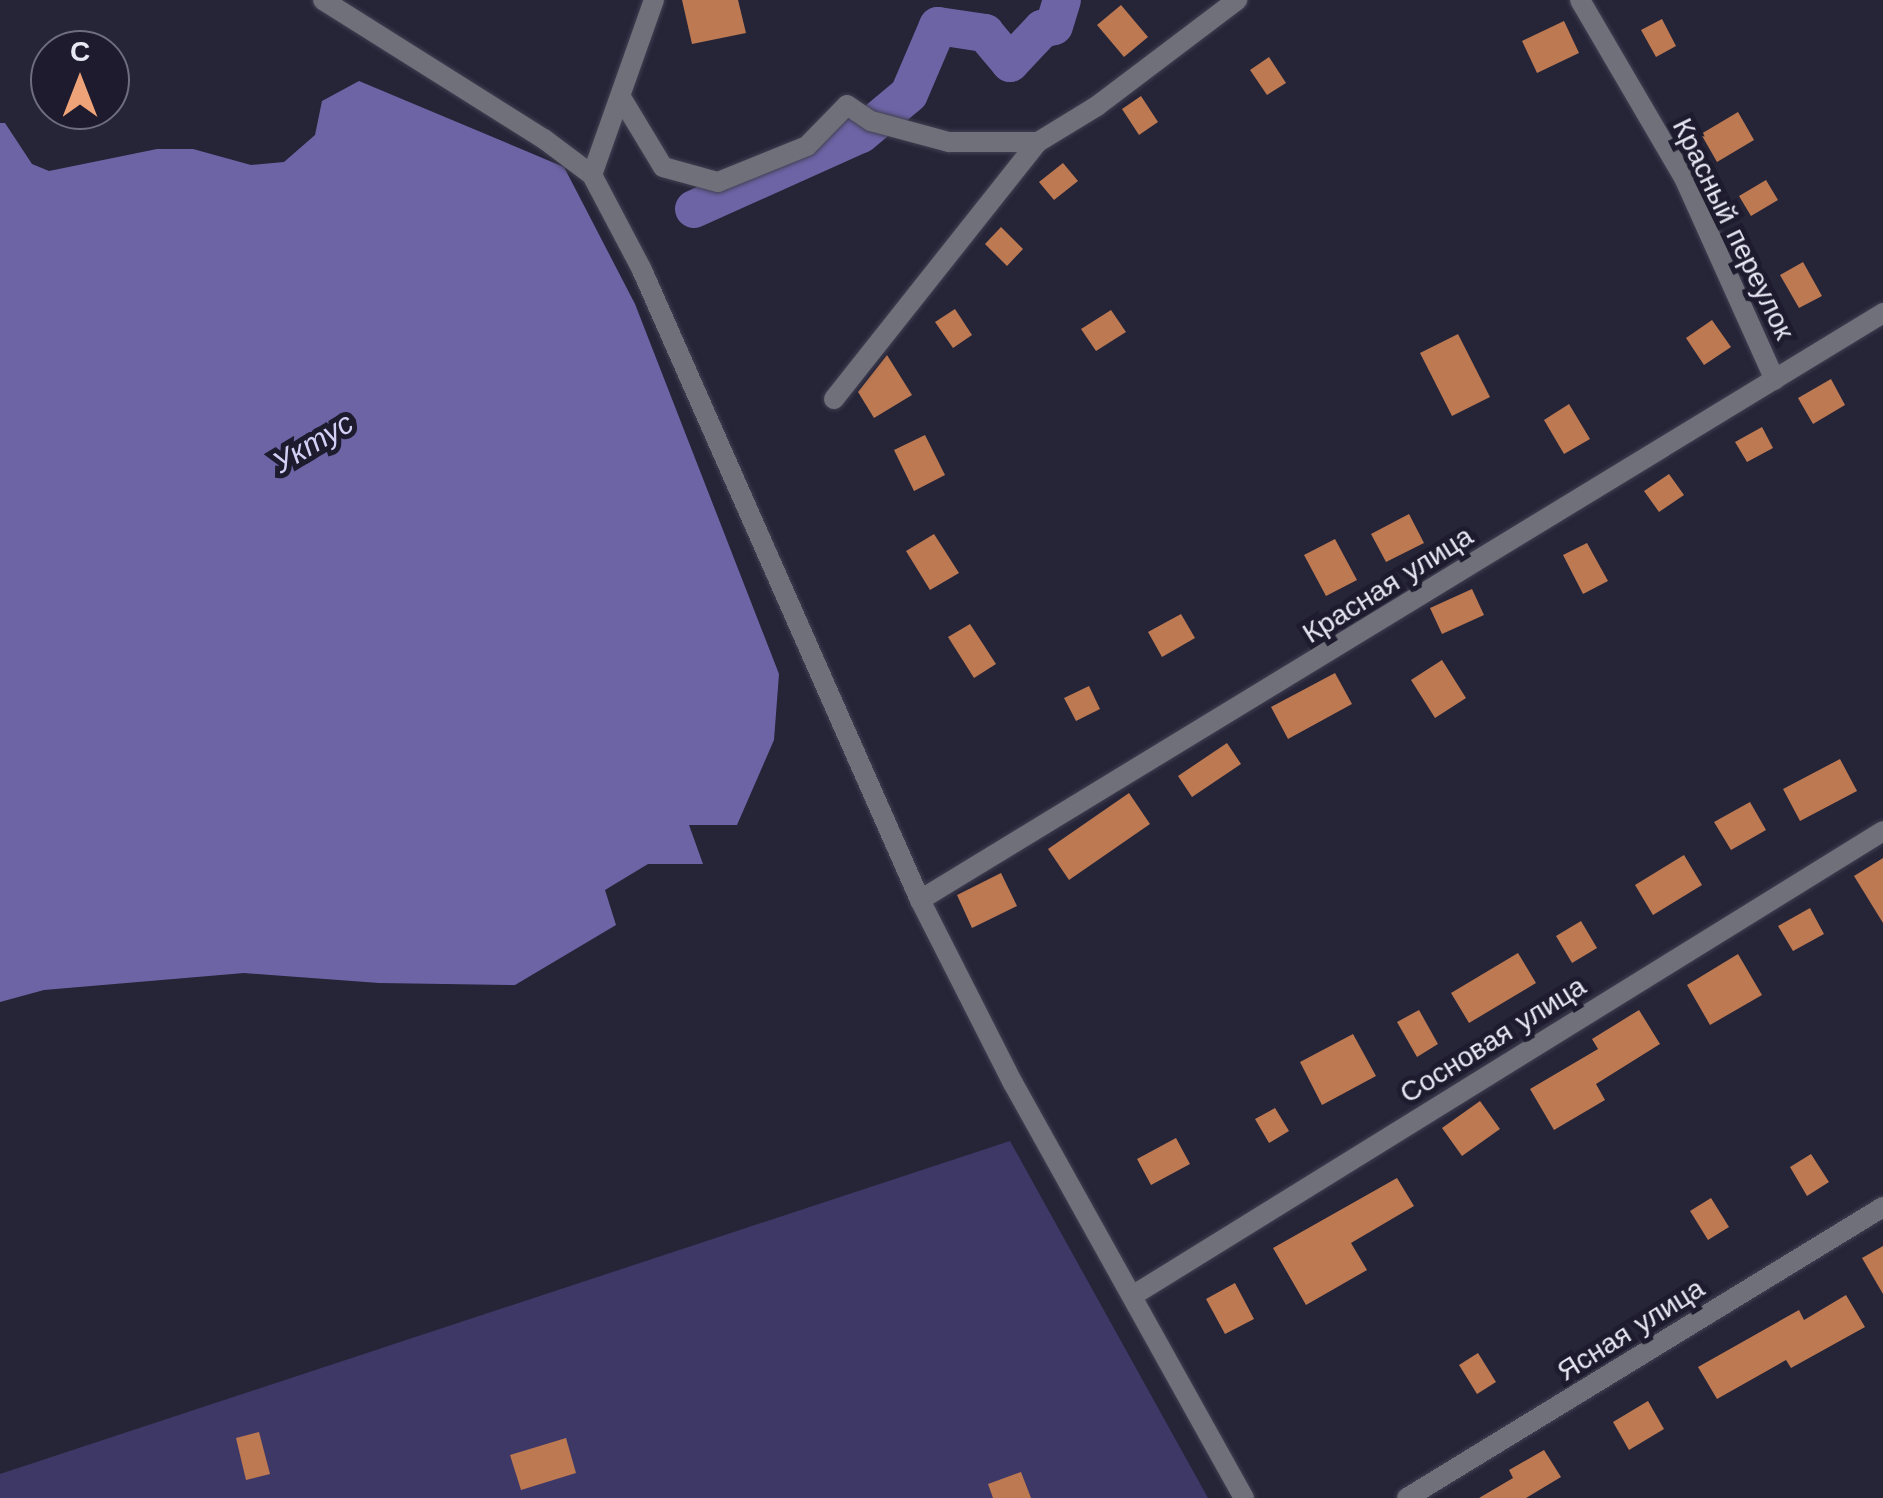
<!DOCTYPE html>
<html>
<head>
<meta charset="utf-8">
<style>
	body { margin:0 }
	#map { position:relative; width:1883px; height:1498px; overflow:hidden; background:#262437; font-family:"Work Sans",sans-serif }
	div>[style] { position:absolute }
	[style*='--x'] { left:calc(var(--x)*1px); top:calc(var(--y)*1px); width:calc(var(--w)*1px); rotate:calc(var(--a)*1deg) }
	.green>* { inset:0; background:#3e3866 }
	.water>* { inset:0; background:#6d64a6 }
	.river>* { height:38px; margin:-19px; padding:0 19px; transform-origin:19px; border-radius:19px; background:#6d64a6 }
	.building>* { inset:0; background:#bd7952 }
	.roads { filter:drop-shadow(0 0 2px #413f52) drop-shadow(0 0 2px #413f52) }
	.street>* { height:20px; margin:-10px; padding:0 10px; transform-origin:10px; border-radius:10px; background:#70707a }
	span { translate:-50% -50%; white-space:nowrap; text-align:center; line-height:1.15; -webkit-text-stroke:10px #1d1b2d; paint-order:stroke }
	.street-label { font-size:28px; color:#e8e8f5 }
	.water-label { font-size:30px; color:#d3d0f6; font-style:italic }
	.north { position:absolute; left:30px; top:30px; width:100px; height:100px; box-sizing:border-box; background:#1d1b2d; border:2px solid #6e6d7d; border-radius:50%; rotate:0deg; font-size:28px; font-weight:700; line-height:40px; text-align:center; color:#e8e8f5 }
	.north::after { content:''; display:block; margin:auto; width:35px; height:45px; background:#efa378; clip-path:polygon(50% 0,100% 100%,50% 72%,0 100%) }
</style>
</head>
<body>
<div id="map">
	<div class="green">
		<div style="clip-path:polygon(1010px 1141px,1208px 1498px,0 1498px,0 1474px)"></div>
	</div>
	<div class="water">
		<div style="clip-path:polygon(359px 81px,564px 167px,635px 304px,779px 674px,774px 740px,737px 825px,689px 825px,703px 864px,648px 864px,605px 890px,616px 925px,515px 985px,379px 983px,244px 973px,44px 990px,0 1002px,0 123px,5px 123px,32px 164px,49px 171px,157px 149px,193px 149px,251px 165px,284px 162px,315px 135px,322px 101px)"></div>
	</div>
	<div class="river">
		<div style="--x:694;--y:209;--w:183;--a:-24.2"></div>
		<div style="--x:861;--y:134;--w:62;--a:-39.8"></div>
		<div style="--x:909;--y:94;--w:74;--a:-66.9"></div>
		<div style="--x:938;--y:26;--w:48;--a:8.5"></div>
		<div style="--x:985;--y:33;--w:39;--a:50"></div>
		<div style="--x:1010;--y:63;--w:47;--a:-46.7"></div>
		<div style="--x:1042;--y:29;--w:12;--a:-14"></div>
		<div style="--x:1054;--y:26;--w:27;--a:-73"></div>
	</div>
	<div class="building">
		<div style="clip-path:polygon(682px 0,738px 0,746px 33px,692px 44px)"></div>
		<div style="clip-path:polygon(1121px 5px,1148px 37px,1124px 57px,1097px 25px)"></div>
		<div style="clip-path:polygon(1662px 19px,1676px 46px,1656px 57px,1641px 30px)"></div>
		<div style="clip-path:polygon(1564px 21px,1579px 53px,1537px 73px,1522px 41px)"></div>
		<div style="clip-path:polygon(1269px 57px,1286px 83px,1267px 95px,1250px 70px)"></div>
		<div style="clip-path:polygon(1141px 96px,1158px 122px,1139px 135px,1122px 109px)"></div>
		<div style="clip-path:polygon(1738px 112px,1754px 140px,1717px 162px,1701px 134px)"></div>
		<div style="clip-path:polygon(1063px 163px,1078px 181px,1054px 200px,1039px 182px)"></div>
		<div style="clip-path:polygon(1766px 180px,1778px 200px,1751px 216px,1739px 196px)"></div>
		<div style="clip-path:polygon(1001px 227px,1023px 249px,1007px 266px,985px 244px)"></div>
		<div style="clip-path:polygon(1803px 262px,1822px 296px,1799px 308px,1780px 275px)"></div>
		<div style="clip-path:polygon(955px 309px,972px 335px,953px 348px,935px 322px)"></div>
		<div style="clip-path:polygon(1111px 310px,1126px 332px,1096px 351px,1081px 329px)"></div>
		<div style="clip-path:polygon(1712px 320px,1731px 347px,1704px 365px,1686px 338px)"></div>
		<div style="clip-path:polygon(1458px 334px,1490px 397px,1452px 416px,1420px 353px)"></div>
		<div style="clip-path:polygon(887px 355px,912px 395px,874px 418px,858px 392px)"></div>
		<div style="clip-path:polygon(1831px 379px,1845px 405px,1813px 424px,1798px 398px)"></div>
		<div style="clip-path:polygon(1569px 404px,1590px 439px,1564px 454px,1544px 420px)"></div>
		<div style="clip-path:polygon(1762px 427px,1773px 448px,1747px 462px,1735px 442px)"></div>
		<div style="clip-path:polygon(925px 435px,945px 475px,914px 491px,894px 450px)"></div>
		<div style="clip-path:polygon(1669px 474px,1684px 495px,1659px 512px,1644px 491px)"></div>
		<div style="clip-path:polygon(1409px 514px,1424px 543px,1386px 562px,1371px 534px)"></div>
		<div style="clip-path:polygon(934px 534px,959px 573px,930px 590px,906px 551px)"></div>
		<div style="clip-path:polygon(1335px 539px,1357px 580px,1326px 596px,1304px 555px)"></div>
		<div style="clip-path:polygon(1587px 543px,1608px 581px,1583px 594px,1563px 555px)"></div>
		<div style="clip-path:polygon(1472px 589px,1484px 615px,1442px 634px,1430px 608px)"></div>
		<div style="clip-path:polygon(1181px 614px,1195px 638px,1162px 657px,1148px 632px)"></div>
		<div style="clip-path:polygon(970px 624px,996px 664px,974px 678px,948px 637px)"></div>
		<div style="clip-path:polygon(1442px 660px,1466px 698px,1435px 718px,1411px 680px)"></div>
		<div style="clip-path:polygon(1335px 673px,1352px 704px,1288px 739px,1271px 707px)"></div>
		<div style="clip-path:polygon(1089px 686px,1100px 709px,1076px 721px,1064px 698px)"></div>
		<div style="clip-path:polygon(1227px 743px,1241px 764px,1192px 797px,1178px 776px)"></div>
		<div style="clip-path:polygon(1840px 759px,1857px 791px,1800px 821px,1783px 789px)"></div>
		<div style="clip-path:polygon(1129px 793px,1150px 824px,1069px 880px,1048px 849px)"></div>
		<div style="clip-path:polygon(1750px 802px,1766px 830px,1731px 850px,1714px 822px)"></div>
		<div style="clip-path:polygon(1684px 855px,1702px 885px,1653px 915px,1635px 885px)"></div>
		<div style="clip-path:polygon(1883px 858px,1883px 923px,1854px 876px)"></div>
		<div style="clip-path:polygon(1001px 873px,1017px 906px,972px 928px,957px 895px)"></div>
		<div style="clip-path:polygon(1810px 908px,1824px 934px,1793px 951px,1778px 926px)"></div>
		<div style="clip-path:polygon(1581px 921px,1597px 948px,1572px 963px,1556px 936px)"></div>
		<div style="clip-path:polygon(1518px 953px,1536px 983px,1469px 1023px,1451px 993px)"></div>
		<div style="clip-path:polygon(1738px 954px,1762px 995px,1710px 1025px,1687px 985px)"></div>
		<div style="clip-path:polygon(1419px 1010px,1438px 1044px,1417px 1057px,1397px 1022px)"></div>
		<div style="clip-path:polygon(1639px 1010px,1660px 1044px,1596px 1084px,1605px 1100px,1554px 1130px,1530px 1089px,1598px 1049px,1592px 1039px)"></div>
		<div style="clip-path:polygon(1353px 1034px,1376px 1076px,1322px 1105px,1300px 1062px)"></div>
		<div style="clip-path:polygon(1480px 1101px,1500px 1129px,1462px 1156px,1442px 1128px)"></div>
		<div style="clip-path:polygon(1275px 1108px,1289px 1131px,1269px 1143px,1255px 1119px)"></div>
		<div style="clip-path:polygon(1176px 1138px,1190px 1164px,1151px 1185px,1137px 1159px)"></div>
		<div style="clip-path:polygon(1811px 1154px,1829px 1182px,1807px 1196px,1790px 1167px)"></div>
		<div style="clip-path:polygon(1397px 1178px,1414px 1206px,1351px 1243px,1367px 1270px,1306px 1305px,1273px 1248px)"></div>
		<div style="clip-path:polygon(1711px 1198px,1729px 1227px,1708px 1240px,1690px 1211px)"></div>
		<div style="clip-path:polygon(1883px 1246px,1883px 1294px,1862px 1258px)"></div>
		<div style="clip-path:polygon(1235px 1283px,1254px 1319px,1225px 1334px,1206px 1299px)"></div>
		<div style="clip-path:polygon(1846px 1295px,1865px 1327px,1791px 1368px,1786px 1360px,1717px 1399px,1698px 1367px,1799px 1310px,1804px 1320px)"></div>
		<div style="clip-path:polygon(1478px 1353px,1496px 1382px,1477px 1394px,1459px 1365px)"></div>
		<div style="clip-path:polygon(1648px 1401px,1664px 1429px,1629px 1450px,1613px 1422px)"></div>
		<div style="clip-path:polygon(259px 1432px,270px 1474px,246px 1480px,236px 1438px)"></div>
		<div style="clip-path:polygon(566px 1438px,576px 1473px,521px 1490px,510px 1455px)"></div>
		<div style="clip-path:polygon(1544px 1450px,1561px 1477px,1526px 1498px,1479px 1498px,1513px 1478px,1509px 1470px)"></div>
		<div style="clip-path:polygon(1021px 1472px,1031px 1498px,993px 1498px,988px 1484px)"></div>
	</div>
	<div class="roads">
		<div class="street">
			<div style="--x:323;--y:0;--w:261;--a:32.2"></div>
			<div style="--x:544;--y:139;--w:60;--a:36.9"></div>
			<div style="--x:592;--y:175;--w:107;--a:62.2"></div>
			<div style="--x:642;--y:270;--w:689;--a:66.19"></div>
			<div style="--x:920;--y:900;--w:205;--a:63.1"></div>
			<div style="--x:1013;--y:1083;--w:475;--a:60.9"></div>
			<div style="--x:1580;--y:0;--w:208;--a:59.7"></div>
			<div style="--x:1685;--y:180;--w:219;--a:65.8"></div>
			<div style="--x:622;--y:99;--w:79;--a:58.9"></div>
			<div style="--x:663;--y:167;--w:57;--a:15.3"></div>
			<div style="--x:718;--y:182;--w:96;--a:-22"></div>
			<div style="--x:807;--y:146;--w:57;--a:-45.7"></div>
			<div style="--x:847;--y:105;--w:29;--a:34"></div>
			<div style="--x:871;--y:121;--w:81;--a:15.1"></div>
			<div style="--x:949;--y:142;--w:89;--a:0"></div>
			<div style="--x:592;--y:175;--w:186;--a:-70.5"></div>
			<div style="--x:834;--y:399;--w:328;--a:-51.6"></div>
			<div style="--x:1038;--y:142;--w:69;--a:-31.4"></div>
			<div style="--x:1097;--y:106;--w:176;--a:-37.1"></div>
			<div style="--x:920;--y:900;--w:1128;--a:-31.36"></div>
			<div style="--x:1132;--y:1296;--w:883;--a:-31.76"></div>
			<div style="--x:1407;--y:1498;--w:558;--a:-31.44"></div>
		</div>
	</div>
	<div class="street-label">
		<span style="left:1733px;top:229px;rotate:64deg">Красный переулок</span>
		<span style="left:1388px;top:585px;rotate:-32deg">Красная улица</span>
		<span style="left:1493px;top:1040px;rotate:-32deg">Сосновая улица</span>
		<span style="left:1631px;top:1330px;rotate:-32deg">Ясная улица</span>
	</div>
	<div class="water-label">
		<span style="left:313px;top:443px;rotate:-31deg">Уктус</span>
	</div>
	<div class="north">С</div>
</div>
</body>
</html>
